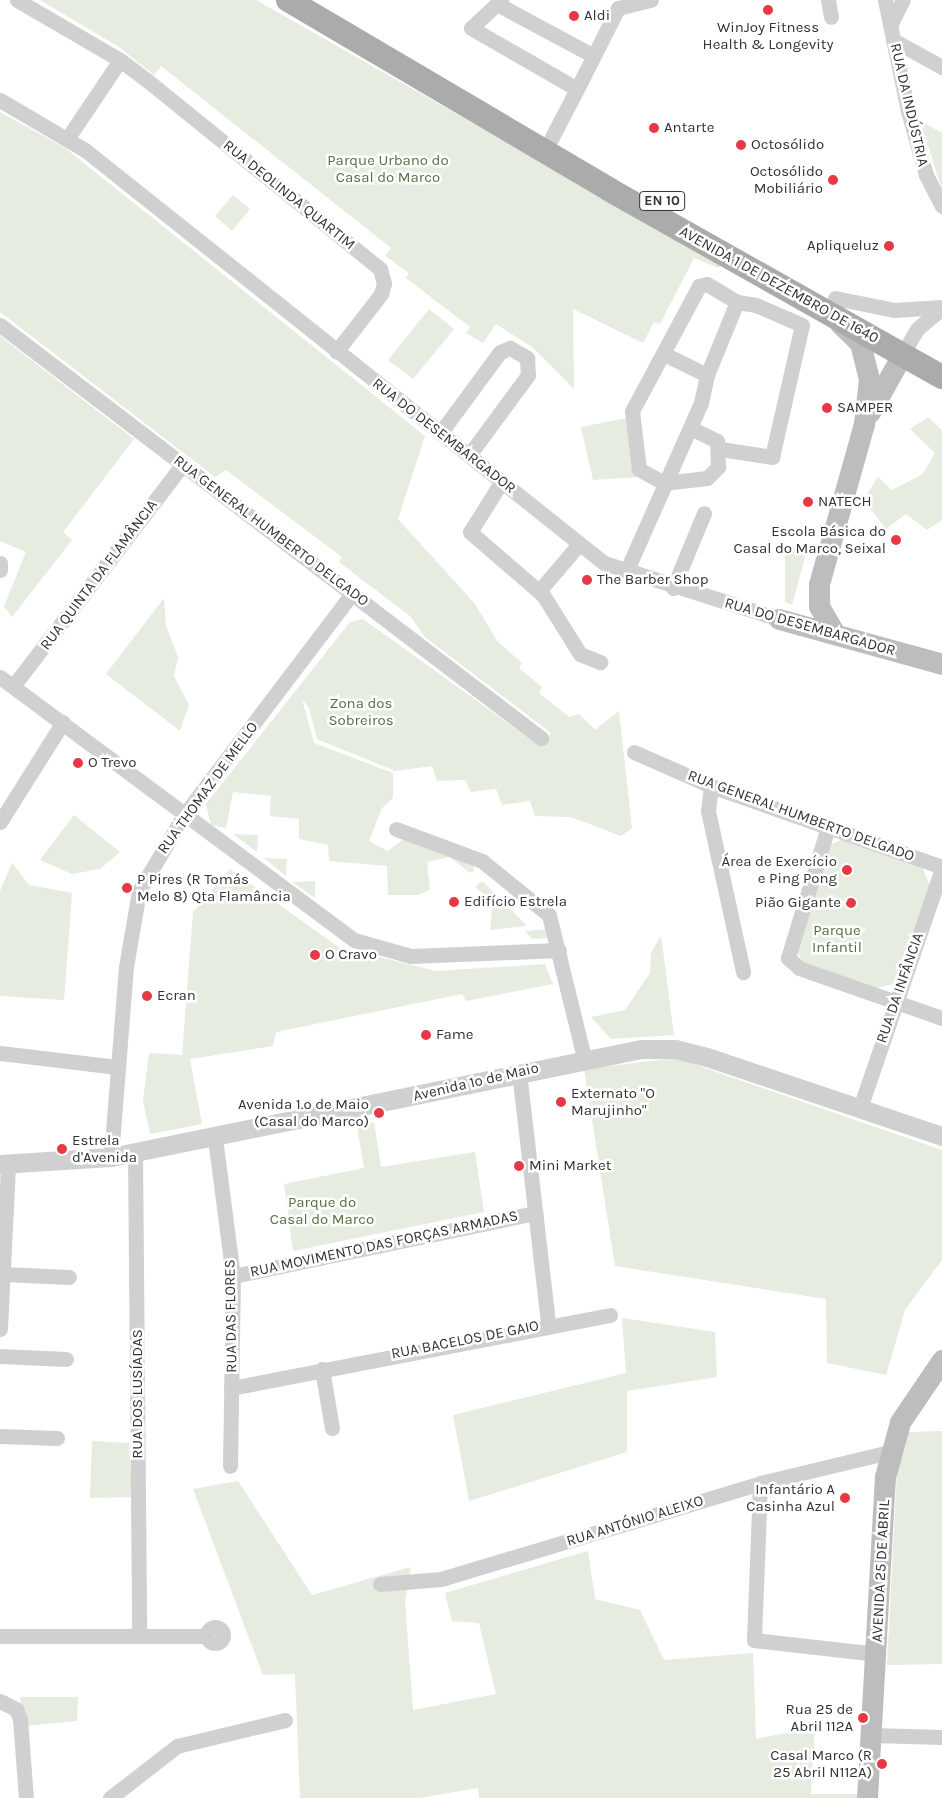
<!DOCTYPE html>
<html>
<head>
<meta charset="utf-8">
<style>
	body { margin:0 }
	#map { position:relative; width:942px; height:1798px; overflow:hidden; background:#fff; font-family:Karla,sans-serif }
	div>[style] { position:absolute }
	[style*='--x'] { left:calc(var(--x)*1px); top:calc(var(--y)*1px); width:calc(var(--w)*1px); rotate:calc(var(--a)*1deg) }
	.green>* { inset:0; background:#e6ecdf }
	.minor>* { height:15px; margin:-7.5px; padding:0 7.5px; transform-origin:7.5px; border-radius:7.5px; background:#d0d0d0 }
	.minor>.ring { margin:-7.5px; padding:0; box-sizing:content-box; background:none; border:15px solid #d0d0d0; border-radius:50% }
	.tertiary>* { height:19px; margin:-9.5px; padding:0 9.5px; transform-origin:9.5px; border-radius:9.5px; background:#d0d0d0 }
	.secondary>* { height:21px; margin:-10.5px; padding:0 10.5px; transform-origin:10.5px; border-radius:10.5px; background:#bdbdbd }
	.primary>* { height:24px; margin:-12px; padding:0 12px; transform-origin:12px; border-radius:12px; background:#ababab }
	.dots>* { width:14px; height:14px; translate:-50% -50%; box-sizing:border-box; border:2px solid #fff; border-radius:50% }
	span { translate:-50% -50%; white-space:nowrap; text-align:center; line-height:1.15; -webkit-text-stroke:5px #fff; paint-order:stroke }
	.shield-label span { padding:1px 4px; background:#fff; border:1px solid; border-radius:4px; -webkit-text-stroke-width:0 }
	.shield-label { font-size:14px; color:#333; font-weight:700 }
	.poi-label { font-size:15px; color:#333 }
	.left { translate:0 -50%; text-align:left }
	.right { translate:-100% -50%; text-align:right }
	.street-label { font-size:15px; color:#333 }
	.park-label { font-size:15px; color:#56703f }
</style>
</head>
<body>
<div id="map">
	<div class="green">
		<div style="clip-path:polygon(40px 0,256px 0,721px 264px,719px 268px,694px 258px,660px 324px,654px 322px,643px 343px,573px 309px,574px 389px,532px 347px,496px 324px,483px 343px,466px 333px,470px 327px,406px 278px,409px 273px,385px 256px,391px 248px,161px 66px,154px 75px,119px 47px)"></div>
		<div style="clip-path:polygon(0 112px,65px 148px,425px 436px,398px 519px,475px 604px,498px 642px,522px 663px,519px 668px,542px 687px,539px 693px,569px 717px,579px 714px,595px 730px,619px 711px,632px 828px,621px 836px,571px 817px,535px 816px,530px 801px,502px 805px,496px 789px,471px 792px,465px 780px,437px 781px,432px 766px,395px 771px,317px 739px,309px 708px,302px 699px,314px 743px,393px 773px,393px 798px,382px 808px,369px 841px,388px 851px,405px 838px,473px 860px,474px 871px,470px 873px,450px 857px,427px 862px,430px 889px,419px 895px,388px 895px,387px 866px,329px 861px,328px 845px,299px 839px,299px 819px,270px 816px,271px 796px,233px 792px,226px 828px,211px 825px,206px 804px,350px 622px,363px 619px,541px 747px,551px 733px,425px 637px,410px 616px,339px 562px,342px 557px,226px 470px,215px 477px,0 312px)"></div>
		<div style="clip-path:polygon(926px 124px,942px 133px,942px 190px,922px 127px)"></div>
		<div style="clip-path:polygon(233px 195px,250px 209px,232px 231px,215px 216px)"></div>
		<div style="clip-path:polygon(429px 309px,454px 329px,413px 379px,388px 360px)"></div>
		<div style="clip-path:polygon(0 336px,134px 439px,63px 532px,72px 540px,12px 617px,4px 606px,26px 552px,0 541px)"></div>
		<div style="clip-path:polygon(928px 417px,942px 430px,942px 520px,927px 530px,906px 514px,886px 529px,863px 500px,878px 477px,892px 490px,923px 474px,935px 453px,910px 429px)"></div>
		<div style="clip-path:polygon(627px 418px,639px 477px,593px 480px,581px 427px)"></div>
		<div style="clip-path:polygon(785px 544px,807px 550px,792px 605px,785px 602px)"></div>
		<div style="clip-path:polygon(164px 598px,166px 626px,178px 657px,174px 676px,189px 705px,180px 731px,106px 674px)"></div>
		<div style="clip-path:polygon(74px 815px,120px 852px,100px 869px,72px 874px,40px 860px)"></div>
		<div style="clip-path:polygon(233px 834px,258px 835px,257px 852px)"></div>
		<div style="clip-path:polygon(845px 838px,921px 864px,930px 886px,893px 984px,873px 989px,802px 963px,795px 944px,828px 846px)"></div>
		<div style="clip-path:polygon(264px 858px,287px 859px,286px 876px)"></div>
		<div style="clip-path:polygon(12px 863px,29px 885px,72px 893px,64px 1000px,0 996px,0 891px)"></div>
		<div style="clip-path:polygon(230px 869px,338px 947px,436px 971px,545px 964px,553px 984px,466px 1001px,462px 994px,276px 1032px,273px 1046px,190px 1059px,202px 1124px,150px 1134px,143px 1101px,149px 1053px,182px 1055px,193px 912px)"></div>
		<div style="clip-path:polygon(315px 881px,315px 898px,292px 882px)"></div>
		<div style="clip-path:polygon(482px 881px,527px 926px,490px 930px,493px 901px,475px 887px)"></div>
		<div style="clip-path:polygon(549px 929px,550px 938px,532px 939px,525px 931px)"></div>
		<div style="clip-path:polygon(661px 935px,674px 1035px,611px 1039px,591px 1017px,625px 1010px,650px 973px,651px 953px)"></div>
		<div style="clip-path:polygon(676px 1058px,942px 1150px,942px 1260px,905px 1310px,886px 1375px,827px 1363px,826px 1299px,615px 1266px,584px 1069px)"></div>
		<div style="clip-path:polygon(374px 1122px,381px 1167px,475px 1152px,484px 1212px,293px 1251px,284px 1184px,364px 1168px,357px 1126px)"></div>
		<div style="clip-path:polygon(622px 1318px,715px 1332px,717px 1377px,627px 1391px,627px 1452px,469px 1501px,453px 1415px,626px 1373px)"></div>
		<div style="clip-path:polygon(942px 1431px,942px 1664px,887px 1665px,898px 1451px,908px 1432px)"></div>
		<div style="clip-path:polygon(92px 1441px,129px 1443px,132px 1497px,90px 1498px)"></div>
		<div style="clip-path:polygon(238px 1481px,312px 1595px,411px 1567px,405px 1602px,413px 1710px,496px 1694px,479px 1623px,452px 1621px,445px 1593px,588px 1551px,595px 1599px,640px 1610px,664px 1660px,753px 1653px,756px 1739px,815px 1727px,811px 1794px,857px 1794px,857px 1798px,479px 1798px,478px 1788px,419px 1798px,300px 1798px,295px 1674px,263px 1675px,193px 1489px)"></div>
		<div style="clip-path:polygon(20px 1697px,78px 1697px,77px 1721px,25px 1726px)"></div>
	</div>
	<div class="minor">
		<div style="--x:17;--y:0;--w:119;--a:30.2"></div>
		<div style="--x:501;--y:0;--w:41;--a:137"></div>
		<div style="--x:471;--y:28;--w:122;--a:29.9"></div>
		<div style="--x:577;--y:89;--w:91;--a:-63.2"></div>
		<div style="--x:618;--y:8;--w:34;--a:-14"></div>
		<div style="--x:828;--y:0;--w:17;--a:80"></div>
		<div style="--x:885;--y:0;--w:113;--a:78.3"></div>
		<div style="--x:908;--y:111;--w:66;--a:74.3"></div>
		<div style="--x:926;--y:175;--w:35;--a:63"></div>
		<div style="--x:497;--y:4;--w:108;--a:28.2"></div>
		<div style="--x:890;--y:25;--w:28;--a:-63"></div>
		<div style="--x:893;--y:40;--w:56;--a:28.9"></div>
		<div style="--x:0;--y:100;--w:99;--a:30.5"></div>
		<div style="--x:85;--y:150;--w:663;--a:38.51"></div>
		<div style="--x:604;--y:563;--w:184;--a:17.7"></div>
		<div style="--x:67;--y:139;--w:95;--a:-56.1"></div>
		<div style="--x:120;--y:60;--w:35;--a:37"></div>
		<div style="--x:148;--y:81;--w:299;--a:39"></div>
		<div style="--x:380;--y:269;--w:15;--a:74"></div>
		<div style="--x:384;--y:283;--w:11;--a:105"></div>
		<div style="--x:381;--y:294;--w:73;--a:127.8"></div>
		<div style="--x:551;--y:139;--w:56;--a:-62.5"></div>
		<div style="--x:835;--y:298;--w:60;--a:11.5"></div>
		<div style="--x:894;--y:310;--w:48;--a:-3.6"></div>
		<div style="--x:0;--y:325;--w:681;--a:37.36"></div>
		<div style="--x:666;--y:355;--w:46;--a:26"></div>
		<div style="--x:707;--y:375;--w:79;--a:-67.7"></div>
		<div style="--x:902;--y:355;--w:30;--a:-60"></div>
		<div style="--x:917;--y:329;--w:33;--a:-40"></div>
		<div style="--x:441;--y:432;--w:99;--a:-53.6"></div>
		<div style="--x:500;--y:352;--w:11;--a:-22"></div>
		<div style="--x:510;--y:348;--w:20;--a:30"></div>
		<div style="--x:527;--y:358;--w:17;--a:87"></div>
		<div style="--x:528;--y:375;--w:99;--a:126.4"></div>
		<div style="--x:720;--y:449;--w:53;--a:8.7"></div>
		<div style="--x:772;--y:457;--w:135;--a:-77.2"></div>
		<div style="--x:802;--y:325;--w:50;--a:-156.5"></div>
		<div style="--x:756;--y:305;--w:19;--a:-171"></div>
		<div style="--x:502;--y:481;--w:60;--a:122.1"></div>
		<div style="--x:470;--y:532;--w:96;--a:40.8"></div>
		<div style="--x:543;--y:595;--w:70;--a:57.9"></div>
		<div style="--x:580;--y:654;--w:22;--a:22"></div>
		<div style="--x:664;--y:483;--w:29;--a:-151"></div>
		<div style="--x:639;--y:469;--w:58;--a:-96.9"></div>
		<div style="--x:632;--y:411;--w:142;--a:-61.8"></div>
		<div style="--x:699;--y:286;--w:8;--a:-14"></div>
		<div style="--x:707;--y:284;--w:35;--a:31"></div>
		<div style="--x:664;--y:483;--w:43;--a:-6.6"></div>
		<div style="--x:707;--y:478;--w:16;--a:-45"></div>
		<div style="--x:718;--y:467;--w:26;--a:-92"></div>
		<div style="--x:717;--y:441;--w:30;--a:-154"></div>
		<div style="--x:0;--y:563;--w:7;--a:90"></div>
		<div style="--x:626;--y:572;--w:185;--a:-66.1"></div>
		<div style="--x:701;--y:403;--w:29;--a:-78"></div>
		<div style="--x:673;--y:588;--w:81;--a:-67.5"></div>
		<div style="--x:539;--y:591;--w:62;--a:-49.6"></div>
		<div style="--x:0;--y:677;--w:441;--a:36.6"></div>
		<div style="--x:354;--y:940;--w:59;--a:15.7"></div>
		<div style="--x:411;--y:956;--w:148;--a:-2.3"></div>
		<div style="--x:14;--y:685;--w:278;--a:-52.6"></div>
		<div style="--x:634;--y:752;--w:84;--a:23.8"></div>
		<div style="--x:711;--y:786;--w:245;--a:19.3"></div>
		<div style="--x:711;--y:786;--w:25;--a:97"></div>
		<div style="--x:708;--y:811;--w:165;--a:77.7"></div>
		<div style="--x:0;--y:822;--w:118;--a:-57.8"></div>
		<div style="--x:828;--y:827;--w:137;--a:107"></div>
		<div style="--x:788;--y:958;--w:15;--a:42"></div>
		<div style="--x:799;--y:968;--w:151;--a:19.3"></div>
		<div style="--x:396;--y:829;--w:92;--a:20.4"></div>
		<div style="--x:482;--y:861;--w:86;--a:38.9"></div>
		<div style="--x:549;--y:915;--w:147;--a:76.2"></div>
		<div style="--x:0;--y:1053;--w:118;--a:6.8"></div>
		<div style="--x:519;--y:1072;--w:253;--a:83.4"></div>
		<div style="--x:860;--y:1108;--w:254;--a:-71.1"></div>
		<div style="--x:215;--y:1138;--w:139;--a:82.6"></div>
		<div style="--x:233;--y:1276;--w:190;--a:90.9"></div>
		<div style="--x:135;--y:1152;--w:484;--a:89.5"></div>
		<div style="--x:111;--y:1157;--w:191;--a:-85.5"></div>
		<div style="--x:126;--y:967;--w:77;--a:-80.3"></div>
		<div style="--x:139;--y:891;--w:88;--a:-59.4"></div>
		<div style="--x:184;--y:815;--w:278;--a:-52.8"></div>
		<div style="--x:3;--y:1274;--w:66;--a:2.6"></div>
		<div style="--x:233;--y:1276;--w:309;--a:-11.8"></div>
		<div style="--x:0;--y:1329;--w:165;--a:-87.2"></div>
		<div style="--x:0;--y:1356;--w:66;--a:2.6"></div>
		<div style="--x:322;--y:1369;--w:60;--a:80.4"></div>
		<div style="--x:231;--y:1388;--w:386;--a:-10.9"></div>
		<div style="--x:0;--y:1436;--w:57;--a:2"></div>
		<div style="--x:760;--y:1483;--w:157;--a:92.2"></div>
		<div style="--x:754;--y:1640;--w:124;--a:6.5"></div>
		<div style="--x:380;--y:1584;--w:61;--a:-4.7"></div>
		<div style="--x:441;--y:1579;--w:333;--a:-16.7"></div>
		<div style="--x:760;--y:1483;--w:133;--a:-13.5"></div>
		<div class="ring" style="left:207px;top:1627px;width:1px;height:1px"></div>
		<div style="--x:0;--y:1636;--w:207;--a:0"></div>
		<div style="--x:0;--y:1701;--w:18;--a:27"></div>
		<div style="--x:16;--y:1709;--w:11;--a:68"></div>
		<div style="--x:20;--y:1719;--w:79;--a:85.7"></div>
		<div style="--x:872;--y:1735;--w:70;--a:1.6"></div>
		<div style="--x:110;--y:1798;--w:85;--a:-37.8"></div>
		<div style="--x:177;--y:1746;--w:111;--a:-13.5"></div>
	</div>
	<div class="tertiary">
		<div style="--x:0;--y:1164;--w:111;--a:-3.6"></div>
		<div style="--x:111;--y:1157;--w:541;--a:-11.52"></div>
		<div style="--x:641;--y:1049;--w:34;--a:0"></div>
		<div style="--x:675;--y:1049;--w:33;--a:14"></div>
		<div style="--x:707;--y:1057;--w:248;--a:18.6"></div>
	</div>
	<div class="secondary">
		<div style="--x:870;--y:412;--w:65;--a:-60.7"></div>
		<div style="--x:779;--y:619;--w:169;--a:15.4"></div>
		<div style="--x:835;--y:634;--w:32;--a:-120"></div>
		<div style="--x:819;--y:606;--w:22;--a:-90"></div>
		<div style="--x:819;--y:584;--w:166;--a:-74.3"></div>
		<div style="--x:864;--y:424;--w:45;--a:-83.7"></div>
		<div style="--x:869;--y:379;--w:37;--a:-104"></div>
		<div style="--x:860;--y:343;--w:28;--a:-136"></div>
		<div style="--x:867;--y:1798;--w:322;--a:-86.8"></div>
		<div style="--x:885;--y:1477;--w:57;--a:-74.7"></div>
		<div style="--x:900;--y:1422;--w:75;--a:-55.9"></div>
	</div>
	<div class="primary">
		<div style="--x:288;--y:0;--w:374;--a:30.5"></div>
		<div style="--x:610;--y:190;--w:381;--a:29.4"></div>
	</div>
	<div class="dots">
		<div style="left:768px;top:10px;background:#e63946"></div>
		<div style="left:574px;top:16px;background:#e63946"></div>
		<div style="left:654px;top:128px;background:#e63946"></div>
		<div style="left:741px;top:145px;background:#e63946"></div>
		<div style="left:833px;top:180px;background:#e63946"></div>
		<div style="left:889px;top:246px;background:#e63946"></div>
		<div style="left:827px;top:408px;background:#e63946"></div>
		<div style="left:808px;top:502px;background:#e63946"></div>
		<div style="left:896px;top:540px;background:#e63946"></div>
		<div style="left:587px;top:580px;background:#e63946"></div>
		<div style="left:78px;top:763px;background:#e63946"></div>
		<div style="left:847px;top:870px;background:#e63946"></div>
		<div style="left:127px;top:888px;background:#e63946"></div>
		<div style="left:454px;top:902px;background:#e63946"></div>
		<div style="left:851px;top:903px;background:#e63946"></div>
		<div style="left:315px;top:955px;background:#e63946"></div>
		<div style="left:147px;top:996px;background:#e63946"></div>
		<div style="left:426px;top:1035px;background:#e63946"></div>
		<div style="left:561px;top:1102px;background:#e63946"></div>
		<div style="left:379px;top:1113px;background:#e63946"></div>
		<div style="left:62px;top:1149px;background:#e63946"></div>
		<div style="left:519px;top:1166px;background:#e63946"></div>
		<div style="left:845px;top:1498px;background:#e63946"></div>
		<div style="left:863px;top:1718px;background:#e63946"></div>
		<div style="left:882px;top:1764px;background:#e63946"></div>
	</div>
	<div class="shield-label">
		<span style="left:662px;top:201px">EN 10</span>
	</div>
	<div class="poi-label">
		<span class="left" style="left:584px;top:16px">Aldi</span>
		<span style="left:768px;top:36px">WinJoy Fitness<br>Health &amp; Longevity</span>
		<span class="left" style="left:664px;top:128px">Antarte</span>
		<span class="left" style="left:751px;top:145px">Octosólido</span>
		<span class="right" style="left:823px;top:180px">Octosólido<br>Mobiliário</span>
		<span class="right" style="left:879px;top:246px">Apliqueluz</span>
		<span class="left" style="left:837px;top:408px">SAMPER</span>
		<span class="left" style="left:818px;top:502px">NATECH</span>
		<span class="right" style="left:886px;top:540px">Escola Básica do<br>Casal do Marco, Seixal</span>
		<span class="left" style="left:597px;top:580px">The Barber Shop</span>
		<span class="left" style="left:88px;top:763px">O Trevo</span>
		<span class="right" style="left:837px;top:870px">Área de Exercício<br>e Ping Pong</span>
		<span class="left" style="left:137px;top:888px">P Pires (R Tomás<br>Melo 8) Qta Flamância</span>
		<span class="left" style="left:464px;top:902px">Edifício Estrela</span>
		<span class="right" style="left:841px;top:903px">Pião Gigante</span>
		<span class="left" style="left:325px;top:955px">O Cravo</span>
		<span class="left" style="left:157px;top:996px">Ecran</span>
		<span class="left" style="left:436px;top:1035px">Fame</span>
		<span class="left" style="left:571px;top:1102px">Externato "O<br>Marujinho"</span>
		<span class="right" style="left:369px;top:1113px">Avenida 1.º de Maio<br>(Casal do Marco)</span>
		<span class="left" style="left:72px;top:1149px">Estrela<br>d'Avenida</span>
		<span class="left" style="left:529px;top:1166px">Mini Market</span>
		<span class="right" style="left:835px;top:1498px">Infantário A<br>Casinha Azul</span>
		<span class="right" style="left:853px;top:1718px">Rua 25 de<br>Abril 112A</span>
		<span class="right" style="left:872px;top:1764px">Casal Marco (R<br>25 Abril N112A)</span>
	</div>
	<div class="street-label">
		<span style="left:909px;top:105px;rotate:77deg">RUA DA INDÚSTRIA</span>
		<span style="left:289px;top:195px;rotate:39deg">RUA DEOLINDA QUARTIM</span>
		<span style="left:779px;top:285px;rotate:29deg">AVENIDA 1 DE DEZEMBRO DE 1640</span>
		<span style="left:444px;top:436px;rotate:38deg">RUA DO DESEMBARGADOR</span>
		<span style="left:271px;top:531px;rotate:37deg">RUA GENERAL HUMBERTO DELGADO</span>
		<span style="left:99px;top:575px;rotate:-53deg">RUA QUINTA DA FLAMÂNCIA</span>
		<span style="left:810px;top:627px;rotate:16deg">RUA DO DESEMBARGADOR</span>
		<span style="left:208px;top:788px;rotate:-54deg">RUA THOMAZ DE MELLO</span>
		<span style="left:801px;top:816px;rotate:20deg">RUA GENERAL HUMBERTO DELGADO</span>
		<span style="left:900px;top:988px;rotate:-71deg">RUA DA INFÂNCIA</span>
		<span style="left:476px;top:1082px;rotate:-13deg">Avenida 1º de Maio</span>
		<span style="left:384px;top:1244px;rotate:-12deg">RUA MOVIMENTO DAS FORÇAS ARMADAS</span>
		<span style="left:231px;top:1316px;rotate:-91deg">RUA DAS FLORES</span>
		<span style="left:465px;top:1340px;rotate:-11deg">RUA BACELOS DE GAIO</span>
		<span style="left:138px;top:1394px;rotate:-90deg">RUA DOS LUSÍADAS</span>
		<span style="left:635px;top:1521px;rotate:-17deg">RUA ANTÓNIO ALEIXO</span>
		<span style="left:881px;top:1571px;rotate:-87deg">AVENIDA 25 DE ABRIL</span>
	</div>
	<div class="park-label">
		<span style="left:388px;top:169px">Parque Urbano do<br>Casal do Marco</span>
		<span style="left:361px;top:712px">Zona dos<br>Sobreiros</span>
		<span style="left:837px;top:939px">Parque<br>Infantil</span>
		<span style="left:322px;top:1211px">Parque do<br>Casal do Marco</span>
	</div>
</div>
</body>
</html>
